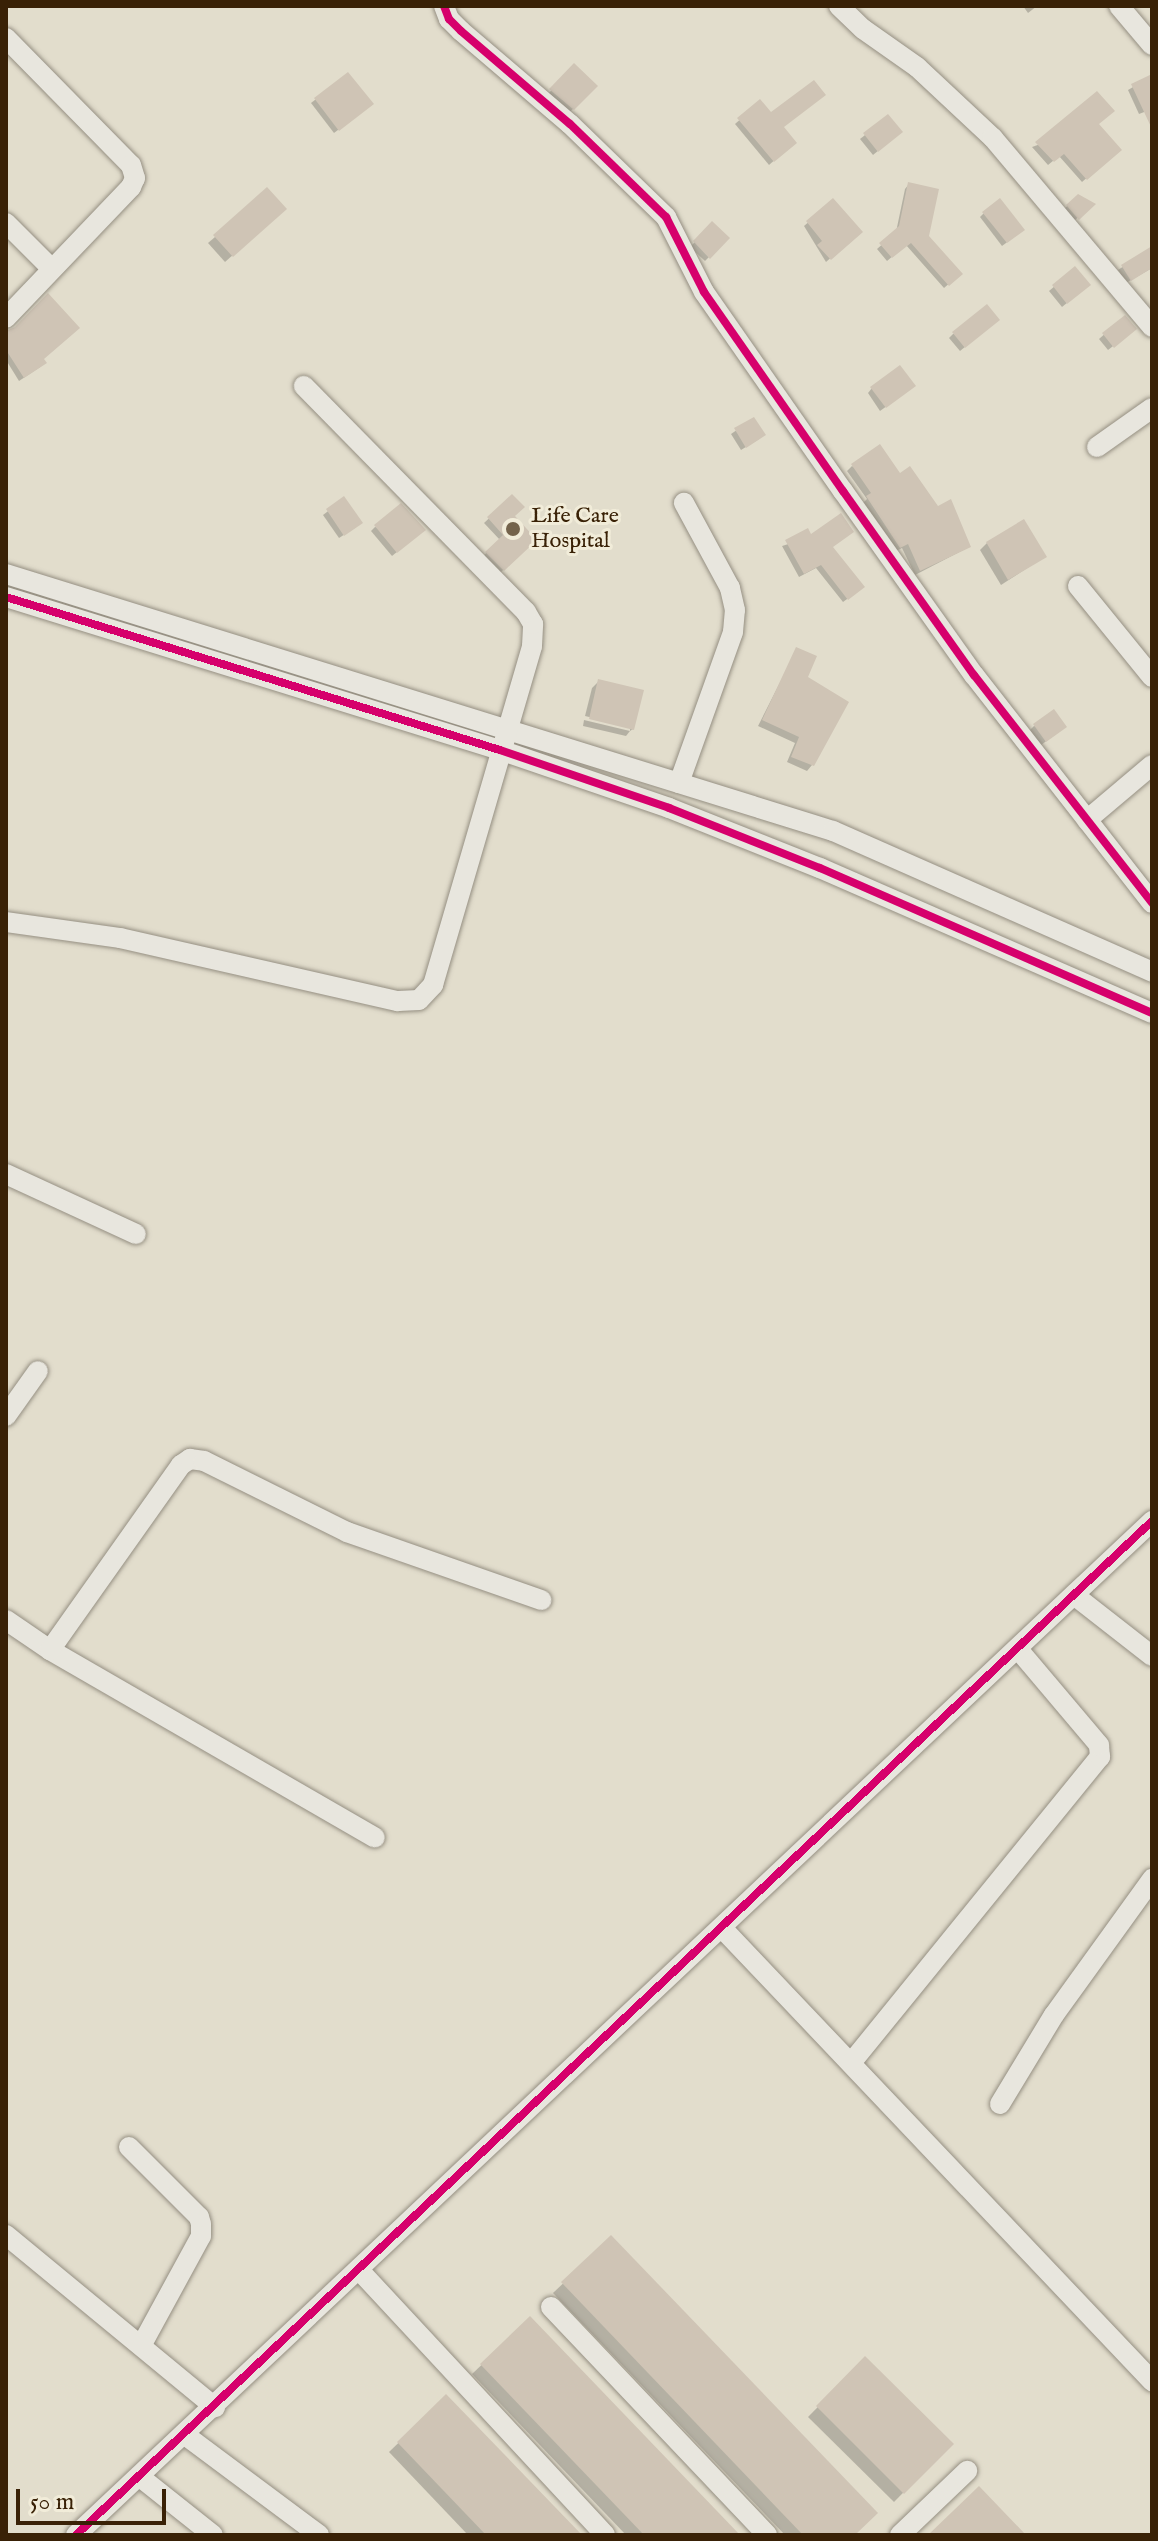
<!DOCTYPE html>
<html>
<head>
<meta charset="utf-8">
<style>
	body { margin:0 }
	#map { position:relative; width:1158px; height:2541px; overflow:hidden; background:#e2ddcc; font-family:"IM FELL English",serif }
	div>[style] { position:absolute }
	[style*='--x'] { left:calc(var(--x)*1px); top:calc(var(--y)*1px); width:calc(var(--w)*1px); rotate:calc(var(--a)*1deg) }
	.shadow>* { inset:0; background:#0003 }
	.building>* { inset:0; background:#cfc4b5 }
	.roads { filter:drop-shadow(0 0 2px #958f82) drop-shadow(0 0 2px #958f82) }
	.minor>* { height:20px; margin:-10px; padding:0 10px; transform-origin:10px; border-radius:10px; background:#e8e6de }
	.cycleway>* { height:8px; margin:-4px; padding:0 4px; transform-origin:4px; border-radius:4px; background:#d6006c }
	.dots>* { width:22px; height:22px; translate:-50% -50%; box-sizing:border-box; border:4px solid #f1ecd9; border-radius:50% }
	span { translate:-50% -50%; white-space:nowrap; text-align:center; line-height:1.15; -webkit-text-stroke:6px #f1ecd9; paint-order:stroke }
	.poi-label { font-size:22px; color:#392106 }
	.left { translate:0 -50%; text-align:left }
	.frame { position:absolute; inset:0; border:8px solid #392106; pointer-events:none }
	.scale { position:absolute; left:16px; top:2489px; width:150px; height:36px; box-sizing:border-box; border:4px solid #392106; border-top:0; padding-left:10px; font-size:24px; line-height:28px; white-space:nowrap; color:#392106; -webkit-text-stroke:6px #f1ecd9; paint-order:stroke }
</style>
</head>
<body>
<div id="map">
	<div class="shadow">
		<div style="clip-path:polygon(1023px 6px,1037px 6px,1028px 13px)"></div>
		<div style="clip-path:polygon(574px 66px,595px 86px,569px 113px,547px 95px)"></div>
		<div style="clip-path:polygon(348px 74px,367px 108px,334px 133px,311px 103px)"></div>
		<div style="clip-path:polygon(1152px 76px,1152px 109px,1139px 114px,1128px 90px)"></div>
		<div style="clip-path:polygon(760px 102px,794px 143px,769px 165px,735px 124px)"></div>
		<div style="clip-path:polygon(888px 117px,896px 136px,873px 155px,860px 139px)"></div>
		<div style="clip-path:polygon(1096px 124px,1119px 150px,1082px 182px,1059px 156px,1048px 165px,1032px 147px)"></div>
		<div style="clip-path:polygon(909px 184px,927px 236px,960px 274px,944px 288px,906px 245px,887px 261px,877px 249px,896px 232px,905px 189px)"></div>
		<div style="clip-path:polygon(1078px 196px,1092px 204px,1073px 222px,1063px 210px)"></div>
		<div style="clip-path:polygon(833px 201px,860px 232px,826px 262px,804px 226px)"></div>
		<div style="clip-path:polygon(984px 213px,1018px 234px,1002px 246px,980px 217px)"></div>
		<div style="clip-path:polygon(277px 216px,225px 262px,208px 243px,215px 237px)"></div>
		<div style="clip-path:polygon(713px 224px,728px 238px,705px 261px,690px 247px)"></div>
		<div style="clip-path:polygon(1152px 248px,1152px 268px,1126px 283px,1118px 270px)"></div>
		<div style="clip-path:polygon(1075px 269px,1084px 289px,1062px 307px,1049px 291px)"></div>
		<div style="clip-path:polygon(1124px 317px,1130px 333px,1108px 350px,1099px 339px)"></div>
		<div style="clip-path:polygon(993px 324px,960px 351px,949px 338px,953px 334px)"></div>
		<div style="clip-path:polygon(6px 334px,42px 359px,40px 367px,19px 381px,6px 360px)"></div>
		<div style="clip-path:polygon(872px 388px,909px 390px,880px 411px,868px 393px)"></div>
		<div style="clip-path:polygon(753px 419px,759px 439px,741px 450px,731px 434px)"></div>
		<div style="clip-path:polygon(852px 466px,969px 547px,915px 575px,902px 548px,894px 552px,863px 503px,867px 499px,847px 471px)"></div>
		<div style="clip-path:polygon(512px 497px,512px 517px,534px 540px,499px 574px,482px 557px,500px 540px,484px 523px)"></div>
		<div style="clip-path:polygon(344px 499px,356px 527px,339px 538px,323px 515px)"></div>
		<div style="clip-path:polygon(375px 527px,419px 534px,392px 556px,371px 531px)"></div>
		<div style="clip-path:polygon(811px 537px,831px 547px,858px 591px,843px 602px,816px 568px,799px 577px,782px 546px)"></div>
		<div style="clip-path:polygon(987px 543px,1044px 557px,1001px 585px,980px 550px)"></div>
		<div style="clip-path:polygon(797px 649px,805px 678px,812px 765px,807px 771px,787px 762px,795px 743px,758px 726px)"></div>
		<div style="clip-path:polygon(599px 681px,633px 729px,630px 731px,630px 727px,585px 716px,592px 688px)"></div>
		<div style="clip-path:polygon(584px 720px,630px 731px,626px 736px,583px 726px)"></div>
		<div style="clip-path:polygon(1034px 726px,1060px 731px,1041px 745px,1030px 730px)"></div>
		<div style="clip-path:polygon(611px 2238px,853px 2535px,785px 2535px,553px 2293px)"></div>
		<div style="clip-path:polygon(530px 2319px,737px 2535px,626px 2535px,472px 2374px)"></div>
		<div style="clip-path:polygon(865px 2359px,951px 2444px,894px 2502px,808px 2417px)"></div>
		<div style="clip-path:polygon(446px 2397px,579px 2535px,468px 2535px,389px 2452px)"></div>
	</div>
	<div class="building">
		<div style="clip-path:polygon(574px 63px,598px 86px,574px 110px,549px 89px)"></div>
		<div style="clip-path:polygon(348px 72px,374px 104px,339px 131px,314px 98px)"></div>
		<div style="clip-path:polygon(1152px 74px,1152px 129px,1131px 84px)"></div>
		<div style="clip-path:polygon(814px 80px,826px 95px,784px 127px,797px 143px,774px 162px,737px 118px,760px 99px,771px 112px)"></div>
		<div style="clip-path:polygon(1097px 91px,1115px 111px,1099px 124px,1122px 150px,1087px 180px,1064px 154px,1054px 162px,1035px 142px)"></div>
		<div style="clip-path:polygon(888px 114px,903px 132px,878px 152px,863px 133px)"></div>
		<div style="clip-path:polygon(908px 182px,939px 189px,929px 236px,963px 274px,949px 286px,911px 243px,892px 258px,879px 243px,899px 226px)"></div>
		<div style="clip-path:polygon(267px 187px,287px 209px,233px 257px,213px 235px)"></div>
		<div style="clip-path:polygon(1078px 194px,1096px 204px,1079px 220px,1066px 205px)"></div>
		<div style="clip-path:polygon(833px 198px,863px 232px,831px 260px,817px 245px,822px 241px,806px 221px)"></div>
		<div style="clip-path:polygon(1000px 198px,1025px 230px,1007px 243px,982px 212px)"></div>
		<div style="clip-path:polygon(712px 221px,730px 238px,710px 259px,693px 241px)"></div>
		<div style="clip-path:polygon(1152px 246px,1152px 268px,1131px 281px,1121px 265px)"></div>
		<div style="clip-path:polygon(1075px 266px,1091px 285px,1067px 304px,1052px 285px)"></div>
		<div style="clip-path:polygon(48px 293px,80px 328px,44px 359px,47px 363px,24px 378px,6px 350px,6px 331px,15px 327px)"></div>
		<div style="clip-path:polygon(987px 304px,1000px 320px,965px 348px,952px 332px)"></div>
		<div style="clip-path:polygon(1125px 315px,1137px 329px,1114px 348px,1102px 333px)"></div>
		<div style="clip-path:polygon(900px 365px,916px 386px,886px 408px,870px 387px)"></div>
		<div style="clip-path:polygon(754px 417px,766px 435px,746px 448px,734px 428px)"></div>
		<div style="clip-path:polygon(880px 444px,900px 473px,910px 466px,938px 506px,951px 499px,971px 547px,920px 571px,908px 544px,900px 548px,866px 496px,871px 493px,851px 464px)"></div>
		<div style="clip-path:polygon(512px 494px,525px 507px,515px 516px,537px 540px,504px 571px,485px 552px,503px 535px,487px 517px)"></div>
		<div style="clip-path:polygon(344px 496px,363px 523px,344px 536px,326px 509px)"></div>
		<div style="clip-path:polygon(401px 503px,426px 530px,397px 553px,374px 525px)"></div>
		<div style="clip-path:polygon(841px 513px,854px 532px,833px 547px,865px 587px,848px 600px,821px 565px,804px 574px,785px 540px,808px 528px,811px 534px)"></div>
		<div style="clip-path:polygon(1024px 519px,1047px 557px,1008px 580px,986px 542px)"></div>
		<div style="clip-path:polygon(796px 647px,817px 656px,808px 677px,849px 702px,814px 766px,791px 757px,799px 737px,762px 720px)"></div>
		<div style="clip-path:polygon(598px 679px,644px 690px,634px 730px,589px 719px)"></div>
		<div style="clip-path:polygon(1054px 709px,1067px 727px,1046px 742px,1033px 724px)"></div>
		<div style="clip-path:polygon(611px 2235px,878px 2513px,855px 2535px,803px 2535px,561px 2282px)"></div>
		<div style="clip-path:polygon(530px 2316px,740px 2535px,644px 2535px,480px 2364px)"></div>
		<div style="clip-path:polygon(865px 2356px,954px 2444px,904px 2494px,816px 2406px)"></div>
		<div style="clip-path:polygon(446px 2394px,582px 2535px,486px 2535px,397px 2442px)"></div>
		<div style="clip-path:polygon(979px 2486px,1026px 2535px,928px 2535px)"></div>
	</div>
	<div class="roads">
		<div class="minor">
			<div style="--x:444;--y:6;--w:14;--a:69"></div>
			<div style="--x:449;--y:19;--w:17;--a:45"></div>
			<div style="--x:461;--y:31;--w:143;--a:40.5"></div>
			<div style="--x:570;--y:124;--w:134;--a:44.1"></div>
			<div style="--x:666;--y:217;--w:84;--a:63.1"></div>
			<div style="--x:704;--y:292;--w:243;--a:55.1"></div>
			<div style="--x:843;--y:491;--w:226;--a:54.6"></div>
			<div style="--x:974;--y:675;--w:289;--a:52"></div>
			<div style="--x:839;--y:6;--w:33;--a:44"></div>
			<div style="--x:863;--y:29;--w:66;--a:35.1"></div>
			<div style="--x:917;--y:67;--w:104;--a:43.1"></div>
			<div style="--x:993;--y:138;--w:247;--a:49.9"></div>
			<div style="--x:1119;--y:6;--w:51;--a:49.8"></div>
			<div style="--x:6;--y:38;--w:178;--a:45.5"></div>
			<div style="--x:131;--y:165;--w:14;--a:73"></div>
			<div style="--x:135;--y:178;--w:10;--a:114"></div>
			<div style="--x:131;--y:187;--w:181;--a:133.7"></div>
			<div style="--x:6;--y:223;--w:65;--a:45"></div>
			<div style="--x:1097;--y:447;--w:67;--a:-35.3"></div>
			<div style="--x:6;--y:574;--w:866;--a:17.26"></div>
			<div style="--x:833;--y:831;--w:349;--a:23.8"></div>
			<div style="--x:1078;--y:586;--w:117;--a:50.9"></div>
			<div style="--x:6;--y:597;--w:517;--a:17.21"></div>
			<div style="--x:500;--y:750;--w:179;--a:18.9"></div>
			<div style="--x:669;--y:808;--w:162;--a:21.7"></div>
			<div style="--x:820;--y:868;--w:362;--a:23.6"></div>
			<div style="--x:679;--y:783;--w:160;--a:-70.3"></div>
			<div style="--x:733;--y:632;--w:22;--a:-85"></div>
			<div style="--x:735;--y:610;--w:23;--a:-103"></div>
			<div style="--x:730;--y:588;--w:97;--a:-118.4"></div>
			<div style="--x:1087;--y:820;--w:85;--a:-40.2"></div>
			<div style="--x:6;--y:922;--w:115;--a:8"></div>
			<div style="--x:120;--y:938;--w:285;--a:12.8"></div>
			<div style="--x:398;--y:1001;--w:21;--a:-3"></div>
			<div style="--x:419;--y:1000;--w:21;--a:-47"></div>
			<div style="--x:433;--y:985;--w:353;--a:-73.7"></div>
			<div style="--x:532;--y:646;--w:22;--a:-87"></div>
			<div style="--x:533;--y:624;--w:14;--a:-120"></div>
			<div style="--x:526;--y:612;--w:317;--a:-134.5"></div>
			<div style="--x:6;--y:1174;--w:143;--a:24.8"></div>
			<div style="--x:6;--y:1416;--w:55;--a:-54.6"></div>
			<div style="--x:1074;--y:1595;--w:99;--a:38"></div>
			<div style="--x:6;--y:1620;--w:53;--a:34.3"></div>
			<div style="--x:50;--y:1650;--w:375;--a:30"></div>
			<div style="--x:50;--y:1650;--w:227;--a:-54.7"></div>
			<div style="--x:181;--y:1465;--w:11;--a:-34"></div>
			<div style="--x:190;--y:1459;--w:14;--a:8"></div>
			<div style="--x:204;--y:1461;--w:160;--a:26.4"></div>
			<div style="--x:347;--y:1532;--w:206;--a:19.3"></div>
			<div style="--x:722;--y:1928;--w:625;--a:46.49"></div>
			<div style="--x:851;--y:2063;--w:395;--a:-50.9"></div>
			<div style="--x:1100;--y:1757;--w:12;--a:-95"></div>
			<div style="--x:1099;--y:1745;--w:126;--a:-130.2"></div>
			<div style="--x:1000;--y:2104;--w:104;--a:-58.8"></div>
			<div style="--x:1054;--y:2015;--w:168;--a:-54.2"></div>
			<div style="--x:129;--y:2147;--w:99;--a:45"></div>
			<div style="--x:199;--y:2217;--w:7;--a:74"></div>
			<div style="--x:201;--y:2224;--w:12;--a:90"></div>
			<div style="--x:201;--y:2236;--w:125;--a:118.6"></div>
			<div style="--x:6;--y:2235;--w:271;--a:39.5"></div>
			<div style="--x:360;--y:2271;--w:360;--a:47.1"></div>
			<div style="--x:551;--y:2307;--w:314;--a:46.5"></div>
			<div style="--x:185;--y:2435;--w:167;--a:36.7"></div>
			<div style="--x:140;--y:2477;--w:93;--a:38.5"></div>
			<div style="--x:76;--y:2535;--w:1479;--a:-43.3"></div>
			<div style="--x:900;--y:2535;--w:93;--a:-43.7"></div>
		</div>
	</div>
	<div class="cycleway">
		<div style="--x:444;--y:6;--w:14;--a:69"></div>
		<div style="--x:449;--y:19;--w:17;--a:45"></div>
		<div style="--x:461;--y:31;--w:143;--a:40.5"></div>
		<div style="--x:570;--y:124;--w:134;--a:44.1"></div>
		<div style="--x:666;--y:217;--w:84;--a:63.1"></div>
		<div style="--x:704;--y:292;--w:243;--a:55.1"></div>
		<div style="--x:843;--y:491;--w:226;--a:54.6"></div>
		<div style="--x:974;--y:675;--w:289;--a:52"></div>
		<div style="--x:6;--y:597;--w:517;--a:17.21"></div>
		<div style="--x:500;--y:750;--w:179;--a:18.9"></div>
		<div style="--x:669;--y:808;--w:162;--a:21.7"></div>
		<div style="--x:820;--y:868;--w:362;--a:23.6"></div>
		<div style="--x:76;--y:2535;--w:1479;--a:-43.3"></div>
	</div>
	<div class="dots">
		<div style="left:513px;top:529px;background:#74634b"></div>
	</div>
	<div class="poi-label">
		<span class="left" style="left:531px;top:529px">Life Care<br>Hospital</span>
	</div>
	<div class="frame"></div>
	<div class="scale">50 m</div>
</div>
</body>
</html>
